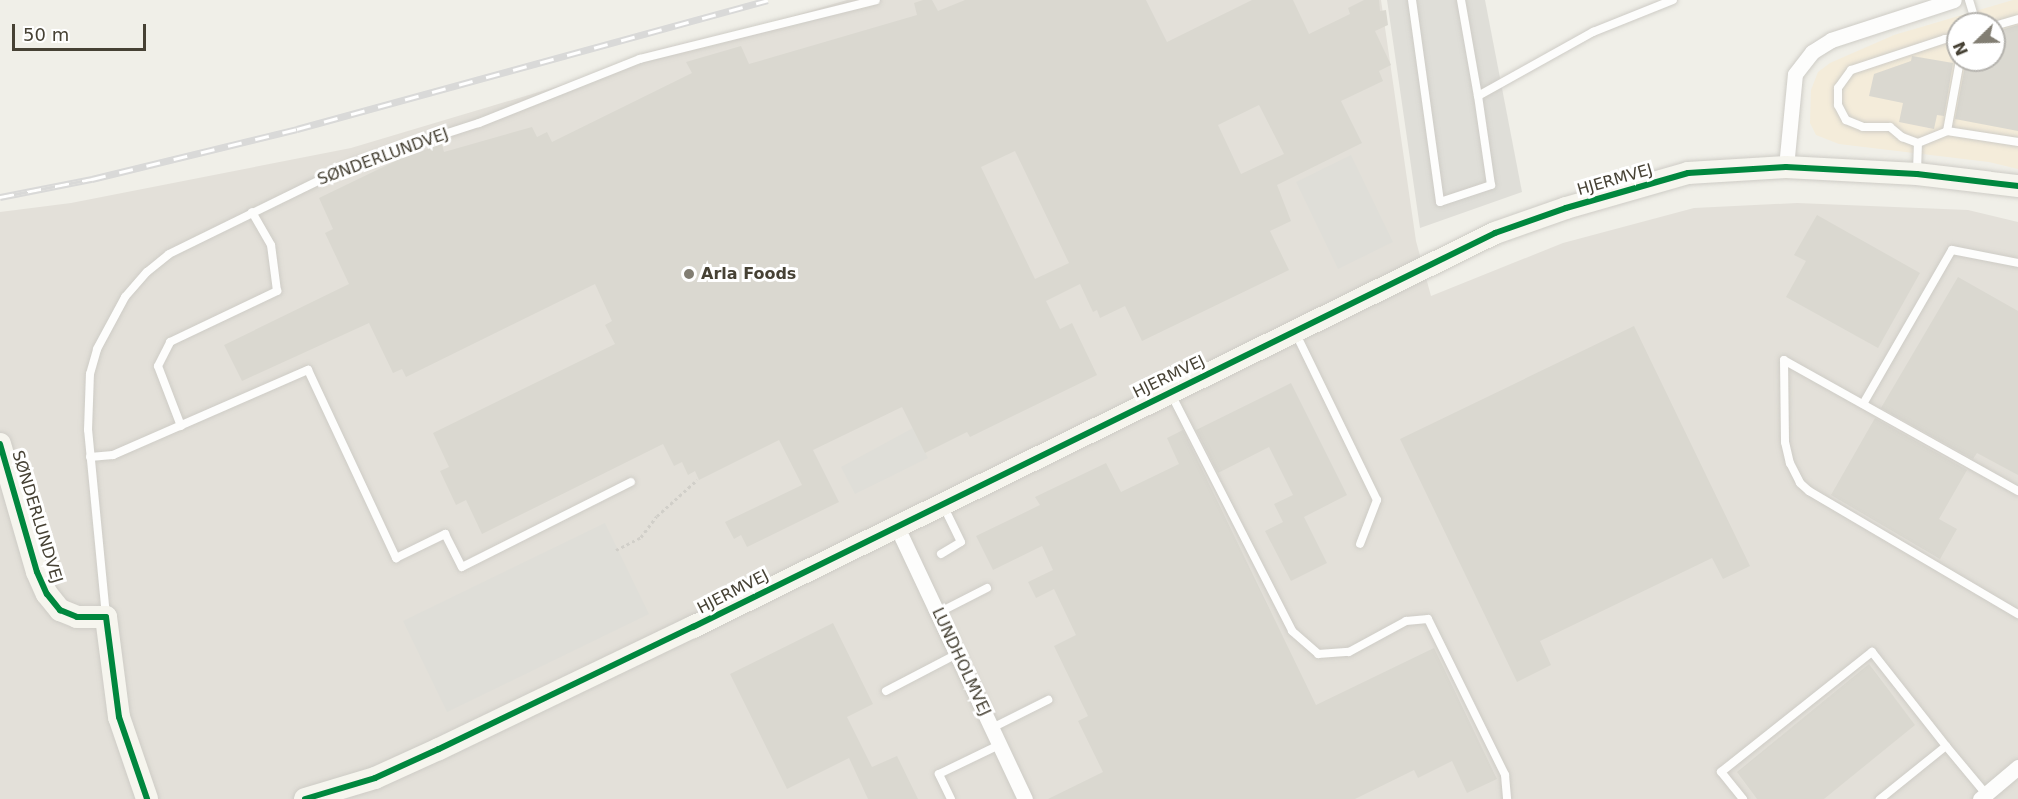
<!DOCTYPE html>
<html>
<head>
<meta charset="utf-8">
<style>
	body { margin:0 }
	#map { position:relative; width:2018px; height:799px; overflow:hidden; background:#f0efe8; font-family:"DejaVu Sans",sans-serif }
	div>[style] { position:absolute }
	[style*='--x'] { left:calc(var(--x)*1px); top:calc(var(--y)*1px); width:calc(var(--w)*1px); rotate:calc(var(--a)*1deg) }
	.commercial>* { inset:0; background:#f4ecda }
	.industrial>* { inset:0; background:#e3e0d9 }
	.parking>* { inset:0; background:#dfded8 }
	.building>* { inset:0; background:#dad8d0 }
	.path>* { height:3px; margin-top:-1.5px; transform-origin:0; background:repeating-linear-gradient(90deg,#d1cfc9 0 3px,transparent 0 6px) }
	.roads { filter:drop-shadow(0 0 2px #ceccc6) drop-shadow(0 0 2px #ceccc6) }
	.lane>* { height:8px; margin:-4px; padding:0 4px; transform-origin:4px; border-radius:4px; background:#fdfdfc }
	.street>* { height:15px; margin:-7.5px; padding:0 7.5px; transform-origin:7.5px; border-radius:7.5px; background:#fdfdfc }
	.secondary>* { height:22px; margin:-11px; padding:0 11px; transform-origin:11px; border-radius:11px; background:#f6f5ee }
	.rail>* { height:7px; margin-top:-3.5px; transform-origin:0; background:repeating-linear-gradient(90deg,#fff 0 14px,#d9d9d8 0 28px); box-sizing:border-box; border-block:2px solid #d9d9d8 }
	.cycleway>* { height:6px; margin:-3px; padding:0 3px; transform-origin:3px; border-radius:3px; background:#00873e }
	.dots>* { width:16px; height:16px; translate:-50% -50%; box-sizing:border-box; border:3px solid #fff; border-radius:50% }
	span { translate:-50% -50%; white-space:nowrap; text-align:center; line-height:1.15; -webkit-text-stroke:6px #fff; paint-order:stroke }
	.street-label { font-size:16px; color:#464134 }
	.poi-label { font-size:16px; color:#464134; font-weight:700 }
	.left { translate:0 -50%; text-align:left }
	.north { position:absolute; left:1946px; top:12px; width:60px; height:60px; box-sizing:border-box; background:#fff; border:2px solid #b5b3ae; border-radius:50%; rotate:247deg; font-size:16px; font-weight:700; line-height:24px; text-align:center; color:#464134 }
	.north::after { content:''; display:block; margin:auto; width:21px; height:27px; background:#827e73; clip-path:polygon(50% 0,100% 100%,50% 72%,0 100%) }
	.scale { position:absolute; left:12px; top:24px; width:134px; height:27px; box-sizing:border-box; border:3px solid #464134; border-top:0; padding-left:8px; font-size:18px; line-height:21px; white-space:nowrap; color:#464134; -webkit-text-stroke:4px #fff; paint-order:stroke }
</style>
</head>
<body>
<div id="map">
	<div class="commercial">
		<div style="clip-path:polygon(evenodd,2013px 0,2018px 0,2018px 169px,1989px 162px,1839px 144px,1816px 135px,1810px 123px,1811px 90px,1818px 72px,1830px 63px,1894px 35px,2013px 0,1958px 24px,1994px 24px,1994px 60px,1958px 60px,1958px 24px)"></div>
	</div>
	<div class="industrial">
		<div style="clip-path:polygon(847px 0,1381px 0,1416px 241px,1431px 296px,1563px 243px,1694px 208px,1797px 203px,1968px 210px,2018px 222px,2018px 799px,0 799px,0 212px,71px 203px,351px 148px)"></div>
	</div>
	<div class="parking">
		<div style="clip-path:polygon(1387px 0,1485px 0,1522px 192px,1420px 228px)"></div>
		<div style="clip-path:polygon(1351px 155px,1393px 242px,1338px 269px,1296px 182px)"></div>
		<div style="clip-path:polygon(913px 428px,928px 458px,855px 494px,841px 467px)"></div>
		<div style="clip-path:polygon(605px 523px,649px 614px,447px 712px,403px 621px)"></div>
	</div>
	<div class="building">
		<div style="clip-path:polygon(evenodd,923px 0,932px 0,938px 11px,965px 0,1146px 0,1167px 42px,1252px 0,1293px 0,1309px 34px,1350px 14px,1348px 8px,1364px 0,1379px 0,1380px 11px,1386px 10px,1388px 25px,1375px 31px,1391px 65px,1379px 71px,1383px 81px,1341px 101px,1362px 143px,1277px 185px,1291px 221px,1270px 231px,1289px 270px,1142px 341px,1125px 306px,1100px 318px,1097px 310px,1093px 312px,1080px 284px,1046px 301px,1060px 329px,1072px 323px,1097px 375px,970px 437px,967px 432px,925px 453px,902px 407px,813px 450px,839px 502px,747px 547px,741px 535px,734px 539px,725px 522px,802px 485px,779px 440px,699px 480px,695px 471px,688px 475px,682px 462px,674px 466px,663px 444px,482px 534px,466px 500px,456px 505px,440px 471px,449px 467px,433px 433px,615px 344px,605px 325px,612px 321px,595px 284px,406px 377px,402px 369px,393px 373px,369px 323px,242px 381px,224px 345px,349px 284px,325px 233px,333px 229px,319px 198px,406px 156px,442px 144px,444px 152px,532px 127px,537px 137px,547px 132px,552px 142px,692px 73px,686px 62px,741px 46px,749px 64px,917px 15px,914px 3px,923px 0,1259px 105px,1284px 154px,1241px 174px,1218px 125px,1259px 105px,923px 0,1015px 151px,1069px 263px,1035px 279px,981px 167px,1015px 151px)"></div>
		<div style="clip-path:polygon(2018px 25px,2018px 131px,1955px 119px,1965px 66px,1973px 67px,1975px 60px,1994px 60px,1994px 32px)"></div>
		<div style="clip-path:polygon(1912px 56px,1953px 63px,1944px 116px,1937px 115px,1934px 129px,1899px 122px,1903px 103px,1869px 96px,1874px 74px,1911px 61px)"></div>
		<div style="clip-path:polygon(1817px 215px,1920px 273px,1878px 348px,1786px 297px,1806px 261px,1794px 255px)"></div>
		<div style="clip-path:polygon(1958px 277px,2018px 311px,2018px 475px,1977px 453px,1973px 459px,1881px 408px)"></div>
		<div style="clip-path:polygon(1634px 326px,1750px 566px,1723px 579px,1712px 558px,1540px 641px,1551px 665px,1517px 682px,1400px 439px)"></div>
		<div style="clip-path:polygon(1291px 383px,1347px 495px,1304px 517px,1327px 563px,1291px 581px,1265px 531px,1283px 522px,1274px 504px,1293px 495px,1269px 447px,1218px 473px,1196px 430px)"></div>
		<div style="clip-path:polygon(1875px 418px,1967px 470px,1939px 519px,1957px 529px,1940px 559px,1831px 495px)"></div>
		<div style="clip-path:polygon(1183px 430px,1316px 705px,1434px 648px,1497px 779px,1467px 793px,1452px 761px,1418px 778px,1414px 770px,1355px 799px,1048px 799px,1103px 772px,1078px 721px,1088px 716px,1054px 646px,1076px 635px,1054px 589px,1036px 598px,1028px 582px,1053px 570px,1042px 546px,993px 570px,976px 536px,1040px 505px,1035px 497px,1106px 463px,1121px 492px,1179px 464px,1167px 438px)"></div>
		<div style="clip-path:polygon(833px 623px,873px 704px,847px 717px,872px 767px,897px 756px,918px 799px,868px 799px,849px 758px,787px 789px,730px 674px)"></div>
		<div style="clip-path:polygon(1869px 664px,1915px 725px,1824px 799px,1757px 799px,1737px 772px)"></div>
	</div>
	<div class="path">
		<div style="--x:616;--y:550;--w:28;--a:-27"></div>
		<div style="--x:641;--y:537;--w:26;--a:-53"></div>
		<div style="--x:657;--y:516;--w:54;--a:-42"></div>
	</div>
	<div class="roads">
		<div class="lane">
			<div style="--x:1412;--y:0;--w:204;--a:82.1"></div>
			<div style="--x:1440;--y:202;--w:54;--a:-18.4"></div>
			<div style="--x:1491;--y:185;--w:90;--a:-98.3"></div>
			<div style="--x:1478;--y:96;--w:132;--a:-29.1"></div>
			<div style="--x:1593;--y:32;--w:86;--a:-21.8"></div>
			<div style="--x:1461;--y:0;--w:97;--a:80"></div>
			<div style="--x:1969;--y:0;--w:17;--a:73"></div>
			<div style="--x:1974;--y:16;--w:8;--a:104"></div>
			<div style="--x:1994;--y:26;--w:25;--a:-16"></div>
			<div style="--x:1958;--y:38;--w:13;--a:176"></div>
			<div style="--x:1945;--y:39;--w:99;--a:161.7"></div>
			<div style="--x:1851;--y:70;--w:22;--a:126"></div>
			<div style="--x:1838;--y:88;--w:17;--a:90"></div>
			<div style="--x:1838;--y:105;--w:17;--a:62"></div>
			<div style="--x:1846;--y:120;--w:18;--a:22"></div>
			<div style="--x:1863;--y:127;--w:27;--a:0"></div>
			<div style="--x:1890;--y:127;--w:16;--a:40"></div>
			<div style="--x:1902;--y:137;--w:17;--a:21"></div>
			<div style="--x:1918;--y:143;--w:31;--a:-22"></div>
			<div style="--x:1947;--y:131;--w:72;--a:8.8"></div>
			<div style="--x:1947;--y:131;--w:72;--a:-79.6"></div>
			<div style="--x:1917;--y:171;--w:28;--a:-88"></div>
			<div style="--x:1295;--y:332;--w:187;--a:64"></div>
			<div style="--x:1377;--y:500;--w:47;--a:111.1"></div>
			<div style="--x:1172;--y:396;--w:264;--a:62.9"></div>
			<div style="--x:1292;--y:631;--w:35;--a:41"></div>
			<div style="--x:1318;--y:654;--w:31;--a:-4"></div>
			<div style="--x:1349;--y:652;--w:65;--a:-28.5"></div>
			<div style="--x:1406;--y:621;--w:22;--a:-5"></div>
			<div style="--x:1428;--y:619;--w:174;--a:63.7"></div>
			<div style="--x:1505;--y:775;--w:24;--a:85"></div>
			<div style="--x:1863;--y:404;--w:178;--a:-60"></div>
			<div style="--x:1952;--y:250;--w:67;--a:11.1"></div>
			<div style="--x:181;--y:426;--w:64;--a:-111"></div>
			<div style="--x:158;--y:366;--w:27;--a:-63"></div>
			<div style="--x:170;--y:342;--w:119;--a:-25.5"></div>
			<div style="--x:277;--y:291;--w:46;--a:-97.4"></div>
			<div style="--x:271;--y:245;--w:38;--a:-120"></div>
			<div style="--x:90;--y:457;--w:23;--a:-5"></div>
			<div style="--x:113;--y:455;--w:213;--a:-23.6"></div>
			<div style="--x:308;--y:370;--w:208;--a:64.9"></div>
			<div style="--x:396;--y:558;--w:55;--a:-26.1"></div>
			<div style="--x:445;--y:534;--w:37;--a:63"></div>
			<div style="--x:462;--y:567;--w:189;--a:-26.7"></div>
			<div style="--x:2018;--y:491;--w:268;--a:-150.8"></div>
			<div style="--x:1784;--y:360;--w:82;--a:89.3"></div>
			<div style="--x:1785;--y:442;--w:22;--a:77"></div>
			<div style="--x:1790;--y:463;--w:22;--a:63"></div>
			<div style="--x:1800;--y:483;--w:12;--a:42"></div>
			<div style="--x:1809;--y:491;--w:243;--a:30.5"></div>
			<div style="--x:941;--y:554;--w:23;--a:-31"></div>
			<div style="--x:961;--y:542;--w:39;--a:-116"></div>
			<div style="--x:938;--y:613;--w:55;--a:-27"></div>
			<div style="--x:106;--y:616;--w:187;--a:-95.5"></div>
			<div style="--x:88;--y:430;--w:56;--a:-88"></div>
			<div style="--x:90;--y:374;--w:26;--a:-74"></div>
			<div style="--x:97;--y:349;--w:59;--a:-61.7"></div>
			<div style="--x:125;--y:297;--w:33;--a:-49"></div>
			<div style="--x:147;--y:272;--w:28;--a:-39"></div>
			<div style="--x:169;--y:254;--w:207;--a:-26.1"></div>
			<div style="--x:355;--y:163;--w:130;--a:-17.9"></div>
			<div style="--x:479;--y:123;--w:173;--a:-21.7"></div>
			<div style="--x:640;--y:59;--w:243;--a:-14"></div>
			<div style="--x:886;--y:691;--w:80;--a:-27.5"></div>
			<div style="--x:992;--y:728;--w:63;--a:-26.6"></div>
			<div style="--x:1946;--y:746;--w:62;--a:50.2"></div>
			<div style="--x:951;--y:799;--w:28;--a:-116"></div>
			<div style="--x:939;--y:774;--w:67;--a:-25.8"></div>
			<div style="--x:1743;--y:799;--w:35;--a:-129"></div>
			<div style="--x:1721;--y:772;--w:193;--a:-38.5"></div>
			<div style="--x:1872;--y:652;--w:120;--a:51.8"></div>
			<div style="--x:1946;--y:746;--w:85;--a:141.2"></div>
		</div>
		<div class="street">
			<div style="--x:1786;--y:167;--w:93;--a:-84.5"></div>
			<div style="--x:1795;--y:74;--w:28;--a:-52"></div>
			<div style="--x:1812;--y:52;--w:22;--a:-32"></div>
			<div style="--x:1831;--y:40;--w:129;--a:-18"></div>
			<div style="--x:896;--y:525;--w:303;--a:64.8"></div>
			<div style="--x:1980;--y:799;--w:50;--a:-40.1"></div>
		</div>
		<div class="secondary">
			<div style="--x:0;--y:444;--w:133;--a:73.9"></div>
			<div style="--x:37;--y:572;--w:24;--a:66"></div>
			<div style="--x:47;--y:594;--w:21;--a:51"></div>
			<div style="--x:60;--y:610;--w:18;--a:22"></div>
			<div style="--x:77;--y:617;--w:29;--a:0"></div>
			<div style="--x:106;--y:617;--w:101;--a:82.6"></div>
			<div style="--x:119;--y:717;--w:87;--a:71.1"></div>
			<div style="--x:305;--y:799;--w:73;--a:-16.7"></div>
			<div style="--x:375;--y:778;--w:70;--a:-24.4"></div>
			<div style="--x:439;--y:749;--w:282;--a:-25.7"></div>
			<div style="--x:693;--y:627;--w:894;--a:-26.16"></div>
			<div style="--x:1495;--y:233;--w:75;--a:-19.4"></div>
			<div style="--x:1566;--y:208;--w:127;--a:-16"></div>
			<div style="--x:1688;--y:173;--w:98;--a:-3.5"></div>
			<div style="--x:1786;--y:167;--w:131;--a:3.1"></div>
			<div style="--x:1917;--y:174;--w:102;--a:6.8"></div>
		</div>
	</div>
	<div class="rail">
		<div style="--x:0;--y:197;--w:94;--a:-11.1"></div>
		<div style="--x:92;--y:179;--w:211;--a:-13.7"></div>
		<div style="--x:297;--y:129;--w:488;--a:-15.3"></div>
	</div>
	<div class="cycleway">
		<div style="--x:0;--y:444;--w:133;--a:73.9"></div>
		<div style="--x:37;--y:572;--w:24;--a:66"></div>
		<div style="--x:47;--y:594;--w:21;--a:51"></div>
		<div style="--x:60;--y:610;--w:18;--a:22"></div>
		<div style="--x:77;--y:617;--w:29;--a:0"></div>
		<div style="--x:106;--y:617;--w:101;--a:82.6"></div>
		<div style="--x:119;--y:717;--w:87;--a:71.1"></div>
		<div style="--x:305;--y:799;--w:73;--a:-16.7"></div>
		<div style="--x:375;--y:778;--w:70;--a:-24.4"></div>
		<div style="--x:439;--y:749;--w:282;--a:-25.7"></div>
		<div style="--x:693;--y:627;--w:894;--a:-26.16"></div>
		<div style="--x:1495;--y:233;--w:75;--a:-19.4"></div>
		<div style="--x:1566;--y:208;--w:127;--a:-16"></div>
		<div style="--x:1688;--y:173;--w:98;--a:-3.5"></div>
		<div style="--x:1786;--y:167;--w:131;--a:3.1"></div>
		<div style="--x:1917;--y:174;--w:102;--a:6.8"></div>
	</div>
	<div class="dots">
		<div style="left:689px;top:274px;background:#827e73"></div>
	</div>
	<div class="street-label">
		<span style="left:383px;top:157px;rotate:-20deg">SØNDERLUNDVEJ</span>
		<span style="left:1615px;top:180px;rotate:-16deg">HJERMVEJ</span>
		<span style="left:1169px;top:377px;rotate:-26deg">HJERMVEJ</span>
		<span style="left:37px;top:517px;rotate:73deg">SØNDERLUNDVEJ</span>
		<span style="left:733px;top:592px;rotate:-27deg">HJERMVEJ</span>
		<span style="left:961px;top:662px;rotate:65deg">LUNDHOLMVEJ</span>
	</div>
	<div class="poi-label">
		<span class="left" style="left:701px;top:274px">Arla Foods</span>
	</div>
	<div class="north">N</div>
	<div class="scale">50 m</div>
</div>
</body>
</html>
